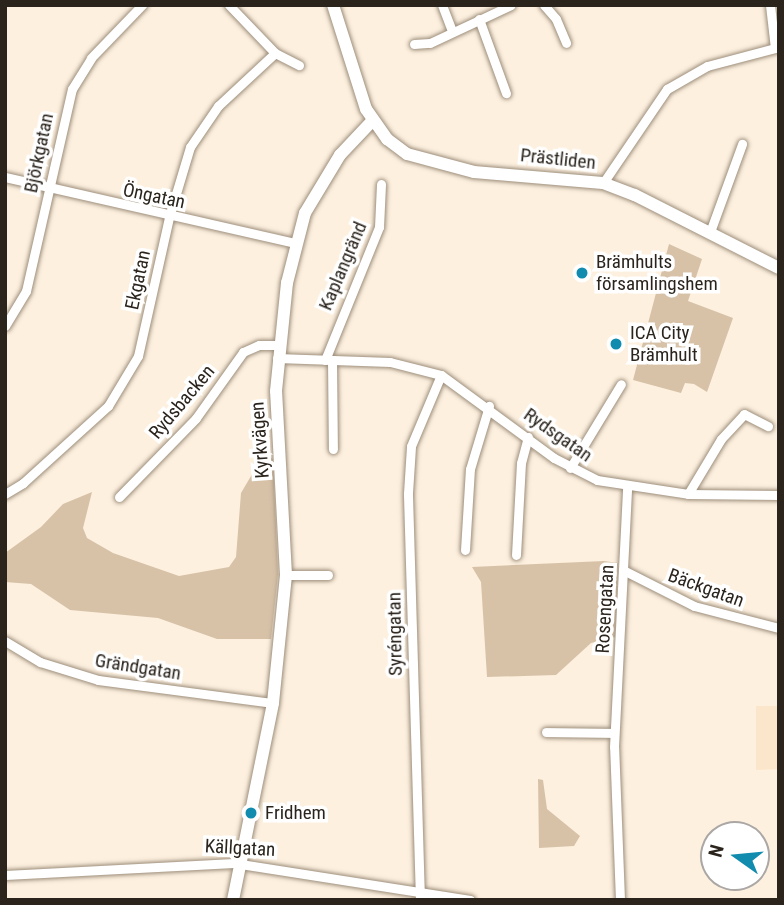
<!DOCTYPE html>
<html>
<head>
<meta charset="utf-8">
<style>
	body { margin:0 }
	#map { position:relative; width:784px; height:905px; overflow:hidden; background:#fdf0df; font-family:"Roboto Condensed",sans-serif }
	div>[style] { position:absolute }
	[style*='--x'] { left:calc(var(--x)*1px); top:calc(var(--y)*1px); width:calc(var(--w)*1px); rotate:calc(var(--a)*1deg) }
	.built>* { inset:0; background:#fce6cb }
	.green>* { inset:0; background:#d7c2a8 }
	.roads { filter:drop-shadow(0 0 2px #9d8e7b) drop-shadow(0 0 2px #9d8e7b) }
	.street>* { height:9px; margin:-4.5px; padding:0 4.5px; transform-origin:4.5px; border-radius:4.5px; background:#fff }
	.secondary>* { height:12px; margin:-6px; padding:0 6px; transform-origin:6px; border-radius:6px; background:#fff }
	.dots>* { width:19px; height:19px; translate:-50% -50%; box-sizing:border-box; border:4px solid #fff; border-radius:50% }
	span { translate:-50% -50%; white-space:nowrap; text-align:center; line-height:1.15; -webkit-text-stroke:7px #fff; paint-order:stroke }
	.street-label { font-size:19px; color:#2a241d }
	.poi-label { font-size:19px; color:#2a241d }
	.left { translate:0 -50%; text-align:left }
	.frame { position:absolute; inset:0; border:7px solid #2a241d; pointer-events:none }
	.north { position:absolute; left:700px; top:821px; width:70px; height:70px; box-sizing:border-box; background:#fff; border:2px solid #aaa7a5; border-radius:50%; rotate:285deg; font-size:19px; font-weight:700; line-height:28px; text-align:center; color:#2a241d }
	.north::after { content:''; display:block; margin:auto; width:24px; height:32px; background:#118cae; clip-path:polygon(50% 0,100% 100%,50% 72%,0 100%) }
</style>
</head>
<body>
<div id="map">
	<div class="built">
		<div style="clip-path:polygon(756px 706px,779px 706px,779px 769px,756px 770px)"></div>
	</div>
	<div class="green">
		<div style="clip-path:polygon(669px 244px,702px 259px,688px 301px,733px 318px,707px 392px,694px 384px,685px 383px,681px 393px,633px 380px)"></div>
		<div style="clip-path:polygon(264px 454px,273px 459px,278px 574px,271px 639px,217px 639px,158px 618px,70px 610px,31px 584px,5px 582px,5px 553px,41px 527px,63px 504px,92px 492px,83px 528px,87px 538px,113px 553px,179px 576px,229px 567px,236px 557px,241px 493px)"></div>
		<div style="clip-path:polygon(604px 561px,618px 563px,615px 637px,591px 643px,556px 675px,487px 677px,481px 582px,472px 567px)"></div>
		<div style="clip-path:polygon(538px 779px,543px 780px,547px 809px,580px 836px,574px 846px,539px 848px)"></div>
	</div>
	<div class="roads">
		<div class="street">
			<div style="--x:229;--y:5;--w:66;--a:46.2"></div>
			<div style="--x:275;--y:53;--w:27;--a:27"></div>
			<div style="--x:442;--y:5;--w:28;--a:69"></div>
			<div style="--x:544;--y:5;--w:18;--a:49"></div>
			<div style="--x:556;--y:19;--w:26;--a:67"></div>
			<div style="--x:770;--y:5;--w:43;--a:83.4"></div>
			<div style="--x:479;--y:19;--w:79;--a:70"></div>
			<div style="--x:414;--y:44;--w:16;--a:-4"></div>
			<div style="--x:430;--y:43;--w:89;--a:-25.1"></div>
			<div style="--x:5;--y:177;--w:298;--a:12.8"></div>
			<div style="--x:603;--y:183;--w:114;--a:-55.8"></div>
			<div style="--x:667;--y:89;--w:46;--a:-29.9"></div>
			<div style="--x:707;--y:66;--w:74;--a:-14.8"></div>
			<div style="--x:710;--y:232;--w:94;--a:-70"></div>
			<div style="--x:5;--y:326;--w:41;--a:-59"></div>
			<div style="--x:26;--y:291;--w:207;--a:-77.2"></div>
			<div style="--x:72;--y:89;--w:36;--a:-58"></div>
			<div style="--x:91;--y:58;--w:74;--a:-46.1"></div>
			<div style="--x:277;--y:358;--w:113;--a:2"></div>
			<div style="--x:390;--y:362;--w:53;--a:14.3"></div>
			<div style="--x:441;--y:375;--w:140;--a:36.3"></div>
			<div style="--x:554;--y:458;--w:48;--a:27.1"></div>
			<div style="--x:597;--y:480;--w:92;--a:8.7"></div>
			<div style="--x:688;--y:494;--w:91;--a:0.6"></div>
			<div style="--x:325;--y:360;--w:144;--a:-67.9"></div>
			<div style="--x:379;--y:227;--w:43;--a:-87.3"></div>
			<div style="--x:332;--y:360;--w:89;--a:89.4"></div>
			<div style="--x:570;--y:468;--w:98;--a:-58.7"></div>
			<div style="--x:5;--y:494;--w:21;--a:-31"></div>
			<div style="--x:23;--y:483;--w:115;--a:-42.2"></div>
			<div style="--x:108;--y:406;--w:58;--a:-59"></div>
			<div style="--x:138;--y:356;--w:142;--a:-77.4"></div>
			<div style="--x:169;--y:217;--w:73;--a:-73.3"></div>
			<div style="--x:190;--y:147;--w:50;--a:-55.7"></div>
			<div style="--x:218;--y:106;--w:78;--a:-42.9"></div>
			<div style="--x:688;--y:494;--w:64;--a:-59"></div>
			<div style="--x:721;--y:439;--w:34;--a:-47"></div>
			<div style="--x:744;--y:414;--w:27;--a:27"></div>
			<div style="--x:119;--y:497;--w:110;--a:-45.7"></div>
			<div style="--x:196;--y:418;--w:81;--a:-54.5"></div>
			<div style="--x:243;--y:352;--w:17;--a:-24"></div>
			<div style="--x:259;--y:345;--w:20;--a:0"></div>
			<div style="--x:465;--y:550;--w:81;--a:-86.5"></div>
			<div style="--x:470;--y:469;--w:66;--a:-73.2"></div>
			<div style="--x:516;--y:555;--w:92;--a:-86.9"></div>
			<div style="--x:521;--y:463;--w:27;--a:-75"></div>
			<div style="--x:625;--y:571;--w:77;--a:26.9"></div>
			<div style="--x:694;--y:606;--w:88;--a:14.5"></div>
			<div style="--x:286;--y:575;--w:42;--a:0"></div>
			<div style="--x:5;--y:641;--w:41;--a:31"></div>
			<div style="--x:40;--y:662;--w:61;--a:17.2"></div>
			<div style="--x:98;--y:680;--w:177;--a:7.5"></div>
			<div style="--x:546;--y:732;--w:68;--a:0.8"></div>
			<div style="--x:5;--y:875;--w:229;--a:-3"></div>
			<div style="--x:234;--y:863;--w:239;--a:8.9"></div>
			<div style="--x:420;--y:900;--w:407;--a:-91.7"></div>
			<div style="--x:408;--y:493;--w:47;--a:-86.3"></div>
			<div style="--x:411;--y:446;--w:77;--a:-67.1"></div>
			<div style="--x:620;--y:900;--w:153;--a:-92.2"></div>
			<div style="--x:614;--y:747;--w:260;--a:-87.1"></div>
		</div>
		<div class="secondary">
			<div style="--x:333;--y:5;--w:109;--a:72.4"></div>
			<div style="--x:366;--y:109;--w:37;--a:55"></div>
			<div style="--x:387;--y:139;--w:25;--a:37"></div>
			<div style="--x:407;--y:154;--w:69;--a:15"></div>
			<div style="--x:474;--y:172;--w:129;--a:4.9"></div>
			<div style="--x:603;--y:183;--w:34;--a:21"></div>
			<div style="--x:635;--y:195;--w:161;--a:26.9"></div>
			<div style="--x:233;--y:900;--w:201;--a:-78.5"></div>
			<div style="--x:273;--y:703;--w:129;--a:-84.2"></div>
			<div style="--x:286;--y:575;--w:184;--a:-93.1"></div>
			<div style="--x:276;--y:391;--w:109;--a:-84.2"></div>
			<div style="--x:287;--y:283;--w:72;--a:-75.6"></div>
			<div style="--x:305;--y:213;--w:68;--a:-58.9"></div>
			<div style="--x:340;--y:155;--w:48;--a:-46.7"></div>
		</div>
	</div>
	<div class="dots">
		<div style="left:582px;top:273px;background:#118cae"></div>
		<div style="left:616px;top:344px;background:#118cae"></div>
		<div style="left:251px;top:813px;background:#118cae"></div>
	</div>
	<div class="street-label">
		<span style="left:39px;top:153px;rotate:-78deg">Björkgatan</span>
		<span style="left:558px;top:159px;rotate:6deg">Prästliden</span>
		<span style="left:154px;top:196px;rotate:12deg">Öngatan</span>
		<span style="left:343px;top:266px;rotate:-67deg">Kaplangränd</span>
		<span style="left:138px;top:280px;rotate:-78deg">Ekgatan</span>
		<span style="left:182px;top:402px;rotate:-50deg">Rydsbacken</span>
		<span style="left:558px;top:435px;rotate:35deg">Rydsgatan</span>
		<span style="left:260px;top:440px;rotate:-94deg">Kyrkvägen</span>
		<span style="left:706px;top:588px;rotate:20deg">Bäckgatan</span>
		<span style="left:605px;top:609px;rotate:-87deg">Rosengatan</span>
		<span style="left:395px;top:634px;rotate:-91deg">Syréngatan</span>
		<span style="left:138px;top:667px;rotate:9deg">Grändgatan</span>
		<span style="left:240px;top:848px;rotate:3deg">Källgatan</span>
	</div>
	<div class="poi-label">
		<span class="left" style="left:596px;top:273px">Brämhults<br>församlingshem</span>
		<span class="left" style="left:630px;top:344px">ICA City<br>Brämhult</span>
		<span class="left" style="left:265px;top:813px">Fridhem</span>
	</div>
	<div class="frame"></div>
	<div class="north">N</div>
</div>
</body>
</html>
